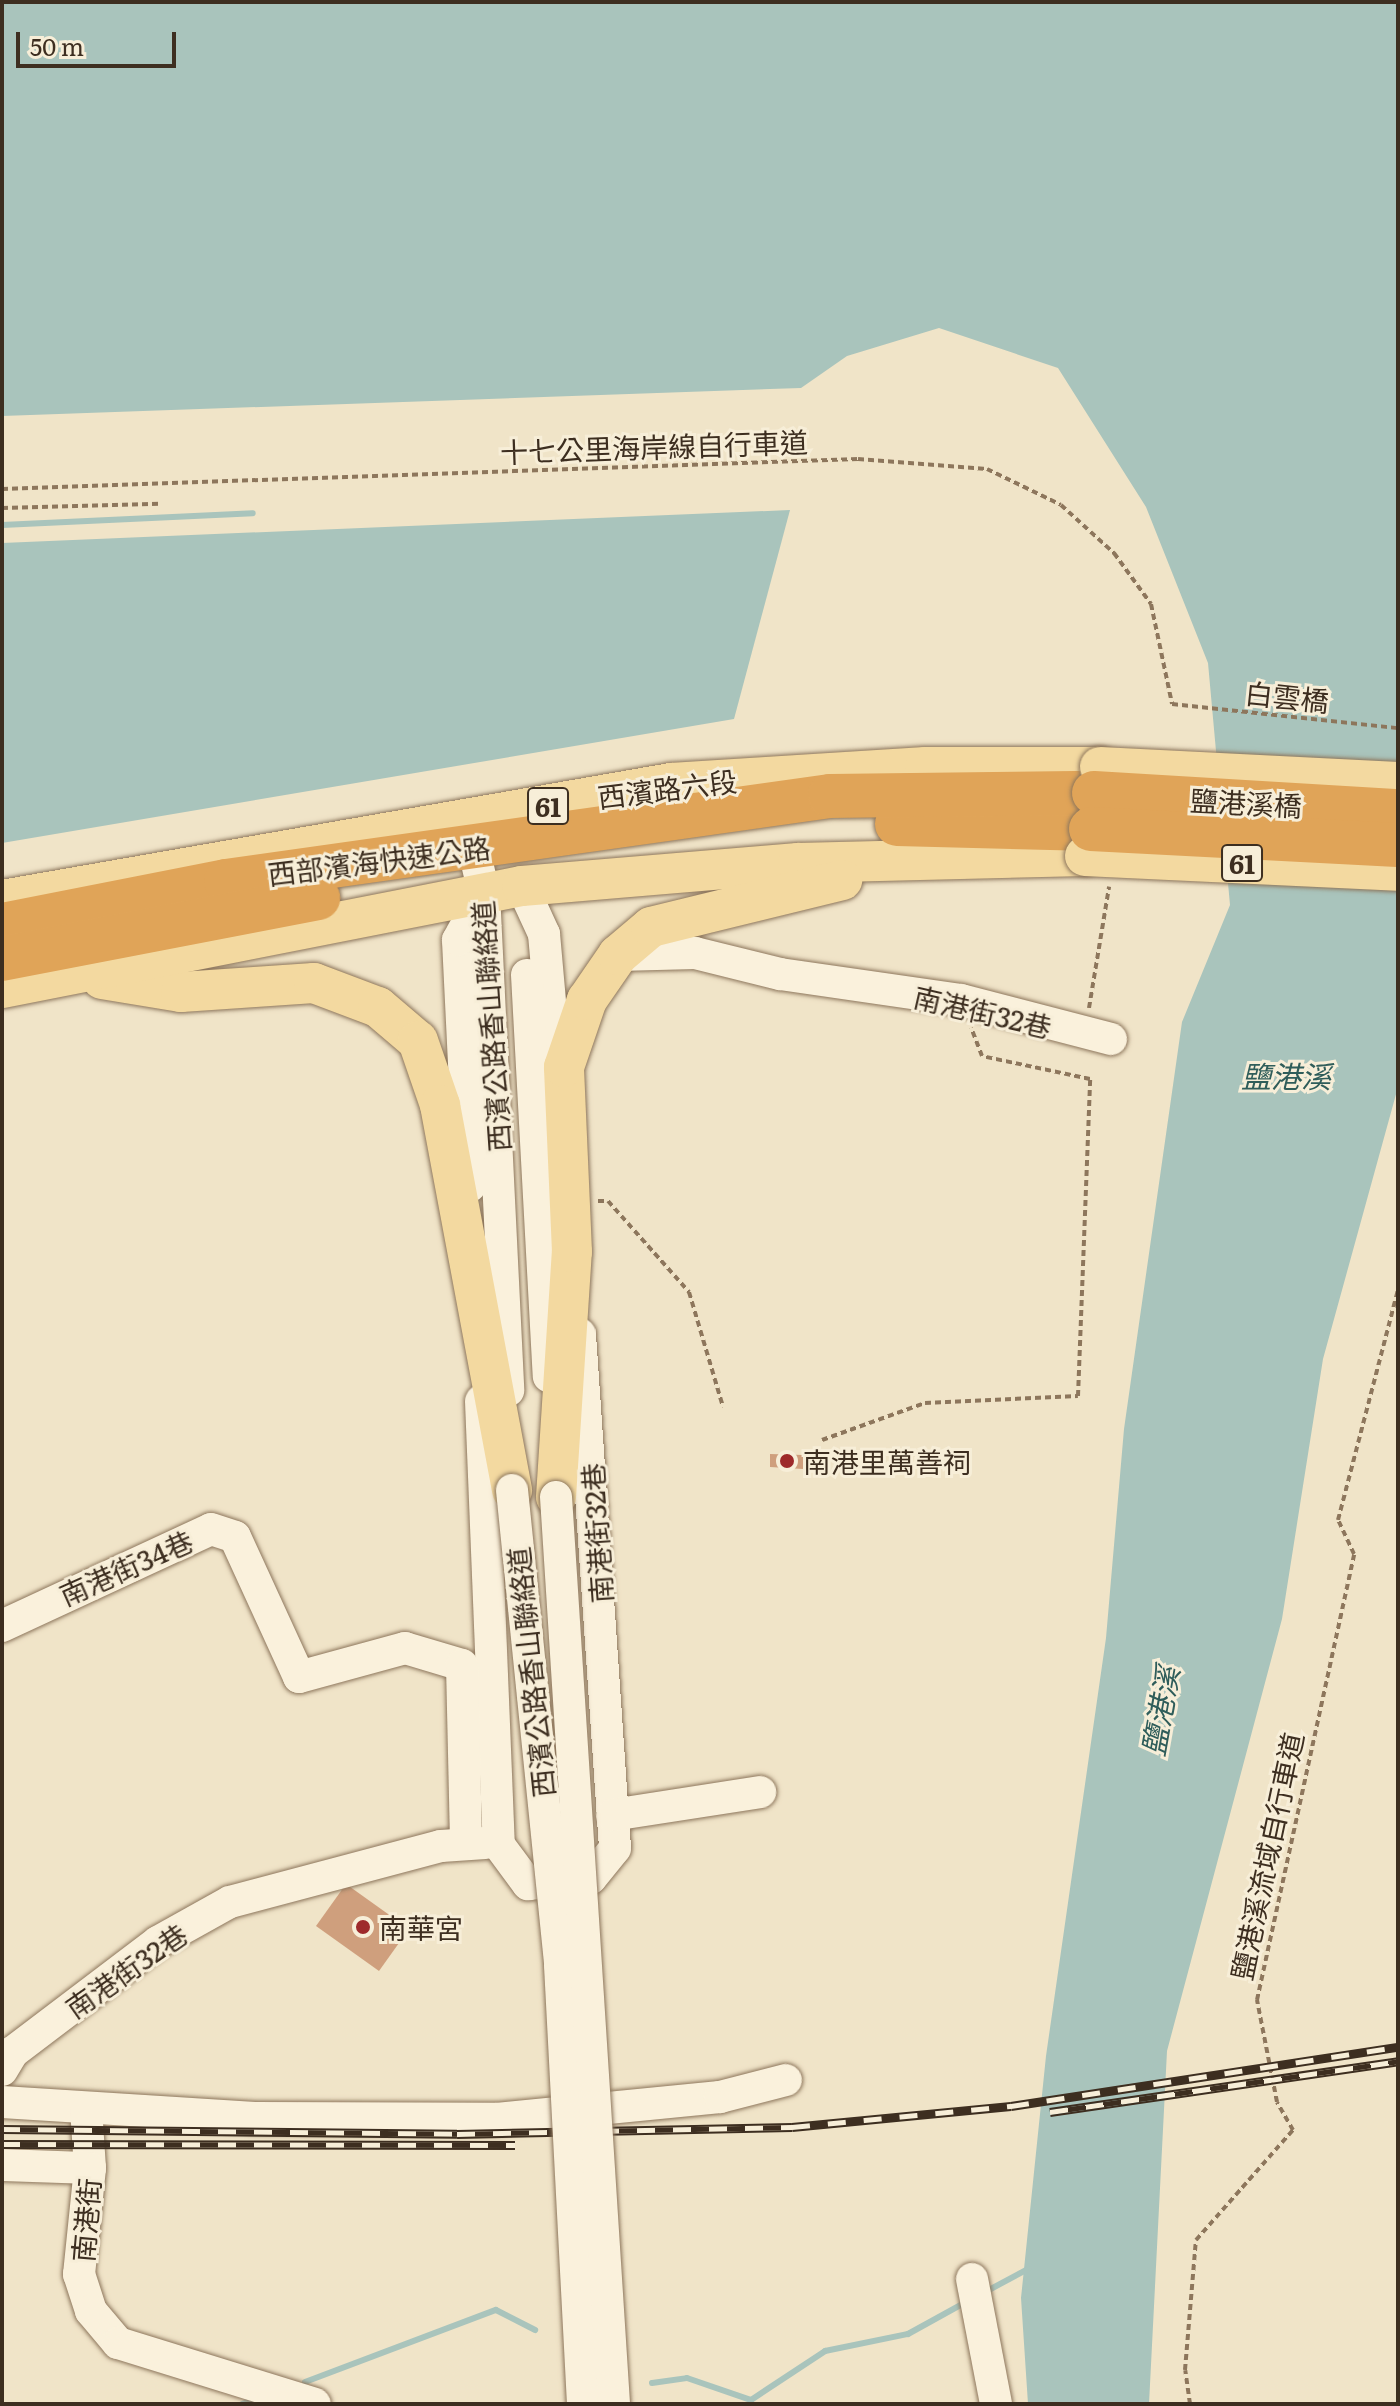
<!DOCTYPE html>
<html>
<head>
<meta charset="utf-8">
<style>
	body { margin:0 }
	#map { position:relative; width:1400px; height:2406px; overflow:hidden; background:#f0e4c8; font-family:Literata,"Noto Sans TC",serif }
	div>[style] { position:absolute }
	[style*='--x'] { left:calc(var(--x)*1px); top:calc(var(--y)*1px); width:calc(var(--w)*1px); rotate:calc(var(--a)*1deg) }
	.water>* { inset:0; background:#a9c4bc }
	.stream>* { height:6px; margin:-3px; padding:0 3px; transform-origin:3px; border-radius:3px; background:#a9c4bc }
	.building>* { inset:0; background:#cf9f7d }
	.path>* { height:4px; margin-top:-2px; transform-origin:0; background:repeating-linear-gradient(90deg,#8d765c 0 6px,transparent 0 10px) }
	.roads { filter:drop-shadow(0 0 2px #8d765c) drop-shadow(0 0 2px #8d765c) }
	.minor>* { height:32px; margin:-16px; padding:0 16px; transform-origin:16px; border-radius:16px; background:#faf1dc }
	.major>* { height:40px; margin:-20px; padding:0 20px; transform-origin:20px; border-radius:20px; background:#f3d9a0 }
	.highway>* { height:44px; margin:-22px; padding:0 22px; transform-origin:22px; border-radius:22px; background:#e0a458 }
	.rail>* { height:9px; margin-top:-4.5px; transform-origin:0; background:repeating-linear-gradient(90deg,#f7eed8 0 18px,#3d2e20 0 36px); box-sizing:border-box; border-block:2px solid #3d2e20 }
	.bridges { filter:drop-shadow(0 0 2px #8d765c) drop-shadow(0 0 2px #8d765c) }
	.minor-bridge>* { height:32px; margin:-16px; padding:0 16px; transform-origin:16px; border-radius:16px; background:#faf1dc }
	.major-bridge>* { height:40px; margin:-20px; padding:0 20px; transform-origin:20px; border-radius:20px; background:#f3d9a0 }
	.highway-bridge>* { height:44px; margin:-22px; padding:0 22px; transform-origin:22px; border-radius:22px; background:#e0a458 }
	.dots>* { width:22px; height:22px; translate:-50% -50%; box-sizing:border-box; border:4px solid #f7eed8; border-radius:50% }
	span { translate:-50% -50%; white-space:nowrap; text-align:center; line-height:1.15; -webkit-text-stroke:6px #f7eed8; paint-order:stroke }
	.shield-label span { padding:2px 6px; background:#f7eed8; border:2px solid; border-radius:6px; -webkit-text-stroke-width:0 }
	.shield-label { font-size:26px; color:#3d2e20; font-weight:700 }
	.street-label { font-size:28px; color:#3d2e20 }
	.poi-label { font-size:28px; color:#3d2e20 }
	.left { translate:0 -50%; text-align:left }
	.water-label { font-size:30px; color:#2f5d5a; font-style:italic }
	.frame { position:absolute; inset:0; border:4px solid #3d2e20; pointer-events:none }
	.scale { position:absolute; left:16px; top:32px; width:160px; height:36px; box-sizing:border-box; border:4px solid #3d2e20; border-top:0; padding-left:10px; font-size:24px; line-height:28px; white-space:nowrap; color:#3d2e20; -webkit-text-stroke:6px #f7eed8; paint-order:stroke }
</style>
</head>
<body>
<div id="map">
	<div class="water">
		<div style="clip-path:polygon(2px 2px,1398px 2px,1398px 1087px,1323px 1359px,1282px 1619px,1167px 2051px,1149px 2404px,1028px 2404px,1021px 2298px,1046px 2056px,1106px 1638px,1124px 1429px,1182px 1022px,1230px 905px,1208px 663px,1146px 507px,1058px 368px,939px 328px,847px 356px,801px 388px,2px 416px)"></div>
		<div style="clip-path:polygon(790px 510px,734px 719px,2px 843px,2px 543px)"></div>
	</div>
	<div class="stream">
		<div style="--x:2;--y:525;--w:251;--a:-2.7"></div>
		<div style="--x:985;--y:2292;--w:49;--a:-28.1"></div>
		<div style="--x:305;--y:2382;--w:204;--a:-20.7"></div>
		<div style="--x:496;--y:2310;--w:44;--a:27.1"></div>
		<div style="--x:652;--y:2383;--w:35;--a:-8"></div>
		<div style="--x:687;--y:2378;--w:68;--a:19"></div>
		<div style="--x:751;--y:2400;--w:89;--a:-33.5"></div>
		<div style="--x:825;--y:2351;--w:85;--a:-11.6"></div>
		<div style="--x:908;--y:2334;--w:68;--a:-28.8"></div>
		<div style="--x:242;--y:2404;--w:9;--a:-21"></div>
	</div>
	<div class="building">
		<div style="clip-path:polygon(770px 1454px,803px 1455px,803px 1469px,770px 1467px)"></div>
		<div style="clip-path:polygon(346px 1884px,409px 1929px,379px 1971px,316px 1926px)"></div>
	</div>
	<div class="path">
		<div style="--x:2;--y:489;--w:857;--a:-2.01"></div>
		<div style="--x:858;--y:459;--w:129;--a:4.4"></div>
		<div style="--x:987;--y:469;--w:82;--a:25.9"></div>
		<div style="--x:1061;--y:505;--w:72;--a:42.2"></div>
		<div style="--x:1114;--y:553;--w:63;--a:54"></div>
		<div style="--x:1151;--y:604;--w:102;--a:78.1"></div>
		<div style="--x:1172;--y:704;--w:227;--a:6.1"></div>
		<div style="--x:2;--y:508;--w:158;--a:-1.5"></div>
		<div style="--x:1089;--y:1008;--w:123;--a:-80.6"></div>
		<div style="--x:598;--y:1201;--w:10;--a:0"></div>
		<div style="--x:608;--y:1201;--w:122;--a:48.3"></div>
		<div style="--x:689;--y:1292;--w:120;--a:73.5"></div>
		<div style="--x:822;--y:1440;--w:109;--a:-19.8"></div>
		<div style="--x:925;--y:1403;--w:153;--a:-2.6"></div>
		<div style="--x:1078;--y:1396;--w:317;--a:-87.8"></div>
		<div style="--x:1090;--y:1079;--w:110;--a:-168"></div>
		<div style="--x:982;--y:1056;--w:30;--a:-111"></div>
		<div style="--x:1190;--y:2404;--w:34;--a:-98"></div>
		<div style="--x:1185;--y:2370;--w:130;--a:-85.2"></div>
		<div style="--x:1196;--y:2240;--w:147;--a:-48.6"></div>
		<div style="--x:1293;--y:2130;--w:32;--a:-120"></div>
		<div style="--x:1277;--y:2102;--w:104;--a:-101.1"></div>
		<div style="--x:1257;--y:2000;--w:456;--a:-77.7"></div>
		<div style="--x:1354;--y:1554;--w:38;--a:-115"></div>
		<div style="--x:1338;--y:1520;--w:239;--a:-75.4"></div>
	</div>
	<div class="roads">
		<div class="minor">
			<div style="--x:479;--y:825;--w:22;--a:106"></div>
			<div style="--x:473;--y:846;--w:48;--a:76.8"></div>
			<div style="--x:484;--y:893;--w:498;--a:87.2"></div>
			<div style="--x:522;--y:886;--w:53;--a:65.4"></div>
			<div style="--x:544;--y:934;--w:147;--a:84.9"></div>
			<div style="--x:618;--y:955;--w:77;--a:-1.5"></div>
			<div style="--x:695;--y:953;--w:88;--a:13.9"></div>
			<div style="--x:780;--y:974;--w:183;--a:8.2"></div>
			<div style="--x:961;--y:1000;--w:155;--a:14.6"></div>
			<div style="--x:527;--y:975;--w:402;--a:86.9"></div>
			<div style="--x:470;--y:1186;--w:246;--a:-92.8"></div>
			<div style="--x:458;--y:940;--w:54;--a:-61"></div>
			<div style="--x:481;--y:1401;--w:444;--a:87.7"></div>
			<div style="--x:499;--y:1845;--w:49;--a:53.4"></div>
			<div style="--x:528;--y:1884;--w:63;--a:-5.4"></div>
			<div style="--x:591;--y:1878;--w:38;--a:-51"></div>
			<div style="--x:615;--y:1848;--w:515;--a:-93.9"></div>
			<div style="--x:2;--y:1626;--w:230;--a:-24.9"></div>
			<div style="--x:211;--y:1529;--w:25;--a:18"></div>
			<div style="--x:235;--y:1537;--w:154;--a:65.4"></div>
			<div style="--x:299;--y:1677;--w:110;--a:-15.3"></div>
			<div style="--x:405;--y:1648;--w:59;--a:16.6"></div>
			<div style="--x:462;--y:1665;--w:175;--a:88.7"></div>
			<div style="--x:612;--y:1815;--w:150;--a:-8.8"></div>
			<div style="--x:2;--y:2070;--w:21;--a:-59"></div>
			<div style="--x:13;--y:2052;--w:182;--a:-37.2"></div>
			<div style="--x:158;--y:1942;--w:82;--a:-29.1"></div>
			<div style="--x:230;--y:1902;--w:218;--a:-14.9"></div>
			<div style="--x:441;--y:1846;--w:44;--a:-3.9"></div>
			<div style="--x:2;--y:2102;--w:253;--a:3.6"></div>
			<div style="--x:254;--y:2118;--w:242;--a:0.2"></div>
			<div style="--x:496;--y:2119;--w:225;--a:-5.6"></div>
			<div style="--x:720;--y:2097;--w:68;--a:-14.4"></div>
			<div style="--x:86;--y:2108;--w:60;--a:86.2"></div>
			<div style="--x:90;--y:2168;--w:107;--a:95.9"></div>
			<div style="--x:79;--y:2274;--w:39;--a:72"></div>
			<div style="--x:91;--y:2311;--w:42;--a:49.8"></div>
			<div style="--x:118;--y:2343;--w:206;--a:17.2"></div>
			<div style="--x:2;--y:2165;--w:88;--a:2"></div>
			<div style="--x:972;--y:2279;--w:127;--a:79.1"></div>
		</div>
		<div class="major">
			<div style="--x:2;--y:900;--w:679;--a:-9.92"></div>
			<div style="--x:671;--y:783;--w:255;--a:-3.6"></div>
			<div style="--x:925;--y:767;--w:175;--a:0"></div>
			<div style="--x:102;--y:979;--w:80;--a:9.3"></div>
			<div style="--x:181;--y:992;--w:133;--a:-3.9"></div>
			<div style="--x:314;--y:983;--w:68;--a:20.6"></div>
			<div style="--x:378;--y:1007;--w:52;--a:40.4"></div>
			<div style="--x:418;--y:1041;--w:68;--a:71"></div>
			<div style="--x:440;--y:1105;--w:392;--a:79.4"></div>
			<div style="--x:2;--y:988;--w:530;--a:-11.1"></div>
			<div style="--x:522;--y:886;--w:277;--a:-4.8"></div>
			<div style="--x:798;--y:863;--w:287;--a:-1.4"></div>
			<div style="--x:556;--y:1497;--w:246;--a:-86.3"></div>
			<div style="--x:572;--y:1252;--w:185;--a:-92.5"></div>
			<div style="--x:564;--y:1067;--w:71;--a:-71.1"></div>
			<div style="--x:587;--y:1000;--w:55;--a:-55.4"></div>
			<div style="--x:618;--y:955;--w:43;--a:-40.3"></div>
			<div style="--x:651;--y:927;--w:197;--a:-13.8"></div>
		</div>
		<div class="highway">
			<div style="--x:897;--y:824;--w:194;--a:1.5"></div>
			<div style="--x:2;--y:925;--w:228;--a:-11.1"></div>
			<div style="--x:226;--y:881;--w:610;--a:-8.01"></div>
			<div style="--x:830;--y:796;--w:264;--a:-0.7"></div>
			<div style="--x:2;--y:959;--w:322;--a:-10.9"></div>
		</div>
	</div>
	<div class="rail">
		<div style="--x:1050;--y:2112;--w:352;--a:-8.3"></div>
		<div style="--x:2;--y:2129;--w:455;--a:0.6"></div>
		<div style="--x:457;--y:2134;--w:335;--a:-1.2"></div>
		<div style="--x:792;--y:2127;--w:220;--a:-5.5"></div>
		<div style="--x:1011;--y:2106;--w:391;--a:-8.7"></div>
		<div style="--x:2;--y:2144;--w:513;--a:0.11"></div>
	</div>
	<div class="bridges">
		<div class="minor-bridge">
			<div style="--x:512;--y:1490;--w:477;--a:84.2"></div>
			<div style="--x:560;--y:1965;--w:440;--a:87"></div>
			<div style="--x:556;--y:1497;--w:909;--a:86.34"></div>
		</div>
		<div class="major-bridge">
			<div style="--x:1100;--y:767;--w:298;--a:2.9"></div>
			<div style="--x:1085;--y:856;--w:313;--a:2.7"></div>
		</div>
		<div class="highway-bridge">
			<div style="--x:1094;--y:793;--w:305;--a:3.4"></div>
			<div style="--x:1091;--y:829;--w:307;--a:3"></div>
		</div>
	</div>
	<div class="dots">
		<div style="left:787px;top:1461px;background:#9e2a2b"></div>
		<div style="left:363px;top:1927px;background:#9e2a2b"></div>
	</div>
	<div class="shield-label">
		<span style="left:548px;top:806px">61</span>
		<span style="left:1242px;top:863px">61</span>
	</div>
	<div class="street-label">
		<span style="left:654px;top:446px;rotate:-2deg">十七公里海岸線自行車道</span>
		<span style="left:1287px;top:696px;rotate:6deg">白雲橋</span>
		<span style="left:667px;top:788px;rotate:-7deg">西濱路六段</span>
		<span style="left:1246px;top:802px;rotate:3deg">鹽港溪橋</span>
		<span style="left:379px;top:860px;rotate:-7deg">西部濱海快速公路</span>
		<span style="left:983px;top:1011px;rotate:13deg">南港街32巷</span>
		<span style="left:490px;top:1026px;rotate:-94deg">西濱公路香山聯絡道</span>
		<span style="left:596px;top:1533px;rotate:-94deg">南港街32巷</span>
		<span style="left:126px;top:1567px;rotate:-24deg">南港街34巷</span>
		<span style="left:530px;top:1672px;rotate:-96deg">西濱公路香山聯絡道</span>
		<span style="left:1266px;top:1856px;rotate:-78deg">鹽港溪流域自行車道</span>
		<span style="left:126px;top:1970px;rotate:-35deg">南港街32巷</span>
		<span style="left:85px;top:2220px;rotate:-85deg">南港街</span>
	</div>
	<div class="poi-label">
		<span class="left" style="left:803px;top:1461px">南港里萬善祠</span>
		<span class="left" style="left:379px;top:1927px">南華宮</span>
	</div>
	<div class="water-label">
		<span style="left:1286px;top:1075px">鹽港溪</span>
		<span style="left:1159px;top:1711px;rotate:-80deg">鹽港溪</span>
	</div>
	<div class="frame"></div>
	<div class="scale">50 m</div>
</div>
</body>
</html>
